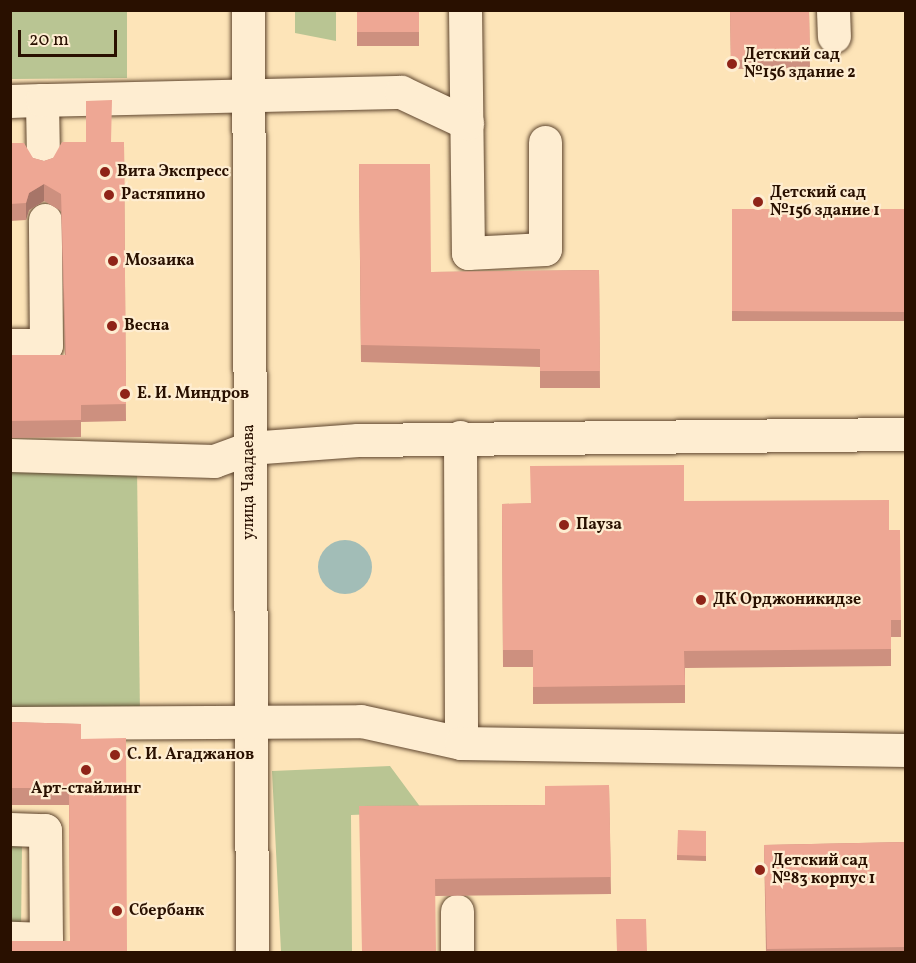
<!DOCTYPE html>
<html>
<head>
<meta charset="utf-8">
<style>
	body { margin:0 }
	#map { position:relative; width:916px; height:963px; overflow:hidden; background:#fde4b8; font-family:Vollkorn,serif }
	div>[style] { position:absolute }
	[style*='--x'] { left:calc(var(--x)*1px); top:calc(var(--y)*1px); width:calc(var(--w)*1px); rotate:calc(var(--a)*1deg) }
	.green>* { inset:0; background:#b9c593 }
	.water>* { inset:0; background:#a2bdb7 }
	.round { border-radius:50% }
	.roads { filter:drop-shadow(0 0 2px #5e452e) drop-shadow(0 0 2px #5e452e) }
	.minor>* { height:33px; margin:-16.5px; padding:0 16.5px; transform-origin:16.5px; border-radius:16.5px; background:#feedd1 }
	.wall>* { inset:0; background:#cd907f }
	.shaded-wall>* { inset:0; background:#a77568 }
	.building>* { inset:0; background:#eea794 }
	.dots>* { width:16px; height:16px; translate:-50% -50%; box-sizing:border-box; border:3px solid #feedd1; border-radius:50% }
	span { translate:-50% -50%; white-space:nowrap; text-align:center; line-height:1.15; -webkit-text-stroke:4.5px #feedd1; paint-order:stroke }
	.poi-label { font-size:16px; color:#291000; font-weight:700 }
	.left { translate:0 -50%; text-align:left }
	.street-label { font-size:16px; color:#291000 }
	.frame { position:absolute; inset:0; border:12px solid #291000; pointer-events:none }
	.scale { position:absolute; left:18px; top:30px; width:99px; height:27px; box-sizing:border-box; border:3px solid #291000; border-top:0; padding-left:8px; font-size:18px; line-height:21px; white-space:nowrap; color:#291000; -webkit-text-stroke:4px #feedd1; paint-order:stroke }
</style>
</head>
<body>
<div id="map">
	<div class="green">
		<div style="clip-path:polygon(10px 11px,127px 11px,127px 78px,11px 79px)"></div>
		<div style="clip-path:polygon(295px 11px,336px 11px,336px 41px,295px 33px)"></div>
		<div style="clip-path:polygon(11px 466px,137px 467px,140px 716px,11px 716px)"></div>
		<div style="clip-path:polygon(390px 766px,424px 812px,351px 815px,352px 952px,281px 952px,272px 771px)"></div>
		<div style="clip-path:polygon(11px 845px,22px 845px,21px 929px,11px 929px)"></div>
	</div>
	<div class="water">
		<div class="round" style="left:318px;top:540px;width:54px;height:54px"></div>
	</div>
	<div class="roads">
		<div class="minor">
			<div style="--x:248;--y:10;--w:942;--a:89.76"></div>
			<div style="--x:465;--y:10;--w:243;--a:89.3"></div>
			<div style="--x:468;--y:253;--w:77;--a:-3"></div>
			<div style="--x:545;--y:249;--w:107;--a:-90"></div>
			<div style="--x:833;--y:10;--w:26;--a:88"></div>
			<div style="--x:10;--y:101;--w:32;--a:-2"></div>
			<div style="--x:43;--y:159;--w:59;--a:-91"></div>
			<div style="--x:42;--y:100;--w:359;--a:-1.3"></div>
			<div style="--x:401;--y:92;--w:73;--a:25.2"></div>
			<div style="--x:10;--y:345;--w:36;--a:0"></div>
			<div style="--x:46;--y:345;--w:125;--a:-90.5"></div>
			<div style="--x:460;--y:437;--w:306;--a:89.8"></div>
			<div style="--x:10;--y:455;--w:204;--a:1.7"></div>
			<div style="--x:214;--y:461;--w:37;--a:-20"></div>
			<div style="--x:249;--y:448;--w:109;--a:-4.2"></div>
			<div style="--x:358;--y:440;--w:548;--a:-0.63"></div>
			<div style="--x:10;--y:723;--w:351;--a:-0.3"></div>
			<div style="--x:361;--y:721;--w:102;--a:12.4"></div>
			<div style="--x:461;--y:743;--w:445;--a:0.9"></div>
			<div style="--x:10;--y:829;--w:35;--a:2"></div>
			<div style="--x:45;--y:830;--w:109;--a:89.5"></div>
			<div style="--x:46;--y:939;--w:36;--a:-178"></div>
			<div style="--x:457;--y:911;--w:41;--a:90"></div>
		</div>
	</div>
	<div class="wall">
		<div style="clip-path:polygon(357px 10px,419px 10px,419px 46px,357px 46px)"></div>
		<div style="clip-path:polygon(730px 10px,809px 10px,810px 68px,731px 69px)"></div>
		<div style="clip-path:polygon(86px 142px,124px 142px,126px 421px,81px 422px,81px 437px,10px 438px,10px 355px,65px 355px,61px 211px,44px 201px,29px 210px,26px 220px,10px 221px,10px 143px,33px 158px,44px 161px,53px 158px)"></div>
		<div style="clip-path:polygon(359px 164px,431px 272px,599px 270px,600px 388px,540px 388px,540px 367px,361px 362px)"></div>
		<div style="clip-path:polygon(732px 209px,906px 209px,906px 321px,732px 321px)"></div>
		<div style="clip-path:polygon(684px 501px,889px 530px,901px 620px,901px 637px,891px 637px,891px 666px,685px 668px,685px 703px,533px 704px,533px 667px,503px 667px,502px 504px)"></div>
		<div style="clip-path:polygon(10px 722px,81px 724px,70px 941px,69px 805px,10px 805px)"></div>
		<div style="clip-path:polygon(609px 785px,611px 894px,435px 896px,359px 806px,545px 805px)"></div>
		<div style="clip-path:polygon(706px 831px,706px 861px,677px 860px,677px 855px)"></div>
		<div style="clip-path:polygon(906px 842px,906px 952px,766px 952px,764px 845px)"></div>
	</div>
	<div class="shaded-wall">
		<div style="clip-path:polygon(44px 184px,44px 201px,29px 210px,26px 220px,26px 203px,29px 193px)"></div>
	</div>
	<div class="building">
		<div style="clip-path:polygon(357px 10px,419px 10px,419px 32px,357px 32px)"></div>
		<div style="clip-path:polygon(730px 10px,809px 10px,810px 59px,731px 60px)"></div>
		<div style="clip-path:polygon(112px 100px,111px 142px,124px 142px,126px 404px,81px 405px,81px 420px,10px 421px,10px 355px,66px 355px,61px 194px,44px 184px,29px 193px,26px 203px,10px 204px,10px 143px,24px 143px,33px 158px,44px 161px,53px 158px,62px 142px,86px 142px,86px 101px)"></div>
		<div style="clip-path:polygon(359px 164px,430px 164px,431px 272px,599px 270px,600px 371px,540px 371px,540px 349px,361px 345px)"></div>
		<div style="clip-path:polygon(732px 209px,906px 209px,906px 312px,732px 311px)"></div>
		<div style="clip-path:polygon(684px 465px,684px 501px,889px 500px,889px 530px,900px 530px,901px 620px,891px 620px,891px 649px,684px 651px,685px 685px,533px 687px,533px 650px,503px 650px,502px 504px,531px 503px,530px 466px)"></div>
		<div style="clip-path:polygon(10px 722px,81px 724px,81px 739px,126px 738px,127px 952px,10px 952px,10px 941px,70px 941px,69px 788px,10px 788px)"></div>
		<div style="clip-path:polygon(609px 785px,611px 877px,435px 879px,436px 952px,362px 952px,359px 806px,545px 805px,545px 786px)"></div>
		<div style="clip-path:polygon(678px 830px,706px 831px,706px 856px,677px 855px)"></div>
		<div style="clip-path:polygon(906px 842px,906px 947px,767px 949px,764px 845px)"></div>
		<div style="clip-path:polygon(616px 919px,646px 919px,647px 952px,617px 952px)"></div>
	</div>
	<div class="dots">
		<div style="left:732px;top:64px;background:#8f2418"></div>
		<div style="left:105px;top:172px;background:#8f2418"></div>
		<div style="left:109px;top:195px;background:#8f2418"></div>
		<div style="left:758px;top:202px;background:#8f2418"></div>
		<div style="left:113px;top:261px;background:#8f2418"></div>
		<div style="left:112px;top:326px;background:#8f2418"></div>
		<div style="left:125px;top:394px;background:#8f2418"></div>
		<div style="left:564px;top:525px;background:#8f2418"></div>
		<div style="left:701px;top:600px;background:#8f2418"></div>
		<div style="left:115px;top:755px;background:#8f2418"></div>
		<div style="left:86px;top:770px;background:#8f2418"></div>
		<div style="left:760px;top:870px;background:#8f2418"></div>
		<div style="left:117px;top:911px;background:#8f2418"></div>
	</div>
	<div class="poi-label">
		<span class="left" style="left:744px;top:64px">Детский сад<br>№156 здание 2</span>
		<span class="left" style="left:117px;top:172px">Вита Экспресс</span>
		<span class="left" style="left:770px;top:202px">Детский сад<br>№156 здание 1</span>
		<span class="left" style="left:121px;top:195px">Растяпино</span>
		<span class="left" style="left:125px;top:261px">Мозаика</span>
		<span class="left" style="left:124px;top:326px">Весна</span>
		<span class="left" style="left:137px;top:394px">Е. И. Миндров</span>
		<span class="left" style="left:576px;top:525px">Пауза</span>
		<span class="left" style="left:713px;top:600px">ДК Орджоникидзе</span>
		<span class="left" style="left:127px;top:755px">С. И. Агаджанов</span>
		<span style="left:86px;top:789px">Арт-стайлинг</span>
		<span class="left" style="left:772px;top:870px">Детский сад<br>№83 корпус 1</span>
		<span class="left" style="left:129px;top:911px">Сбербанк</span>
	</div>
	<div class="street-label">
		<span style="left:249px;top:482px;rotate:-90deg">улица Чаадаева</span>
	</div>
	<div class="frame"></div>
	<div class="scale">20 m</div>
</div>
</body>
</html>
